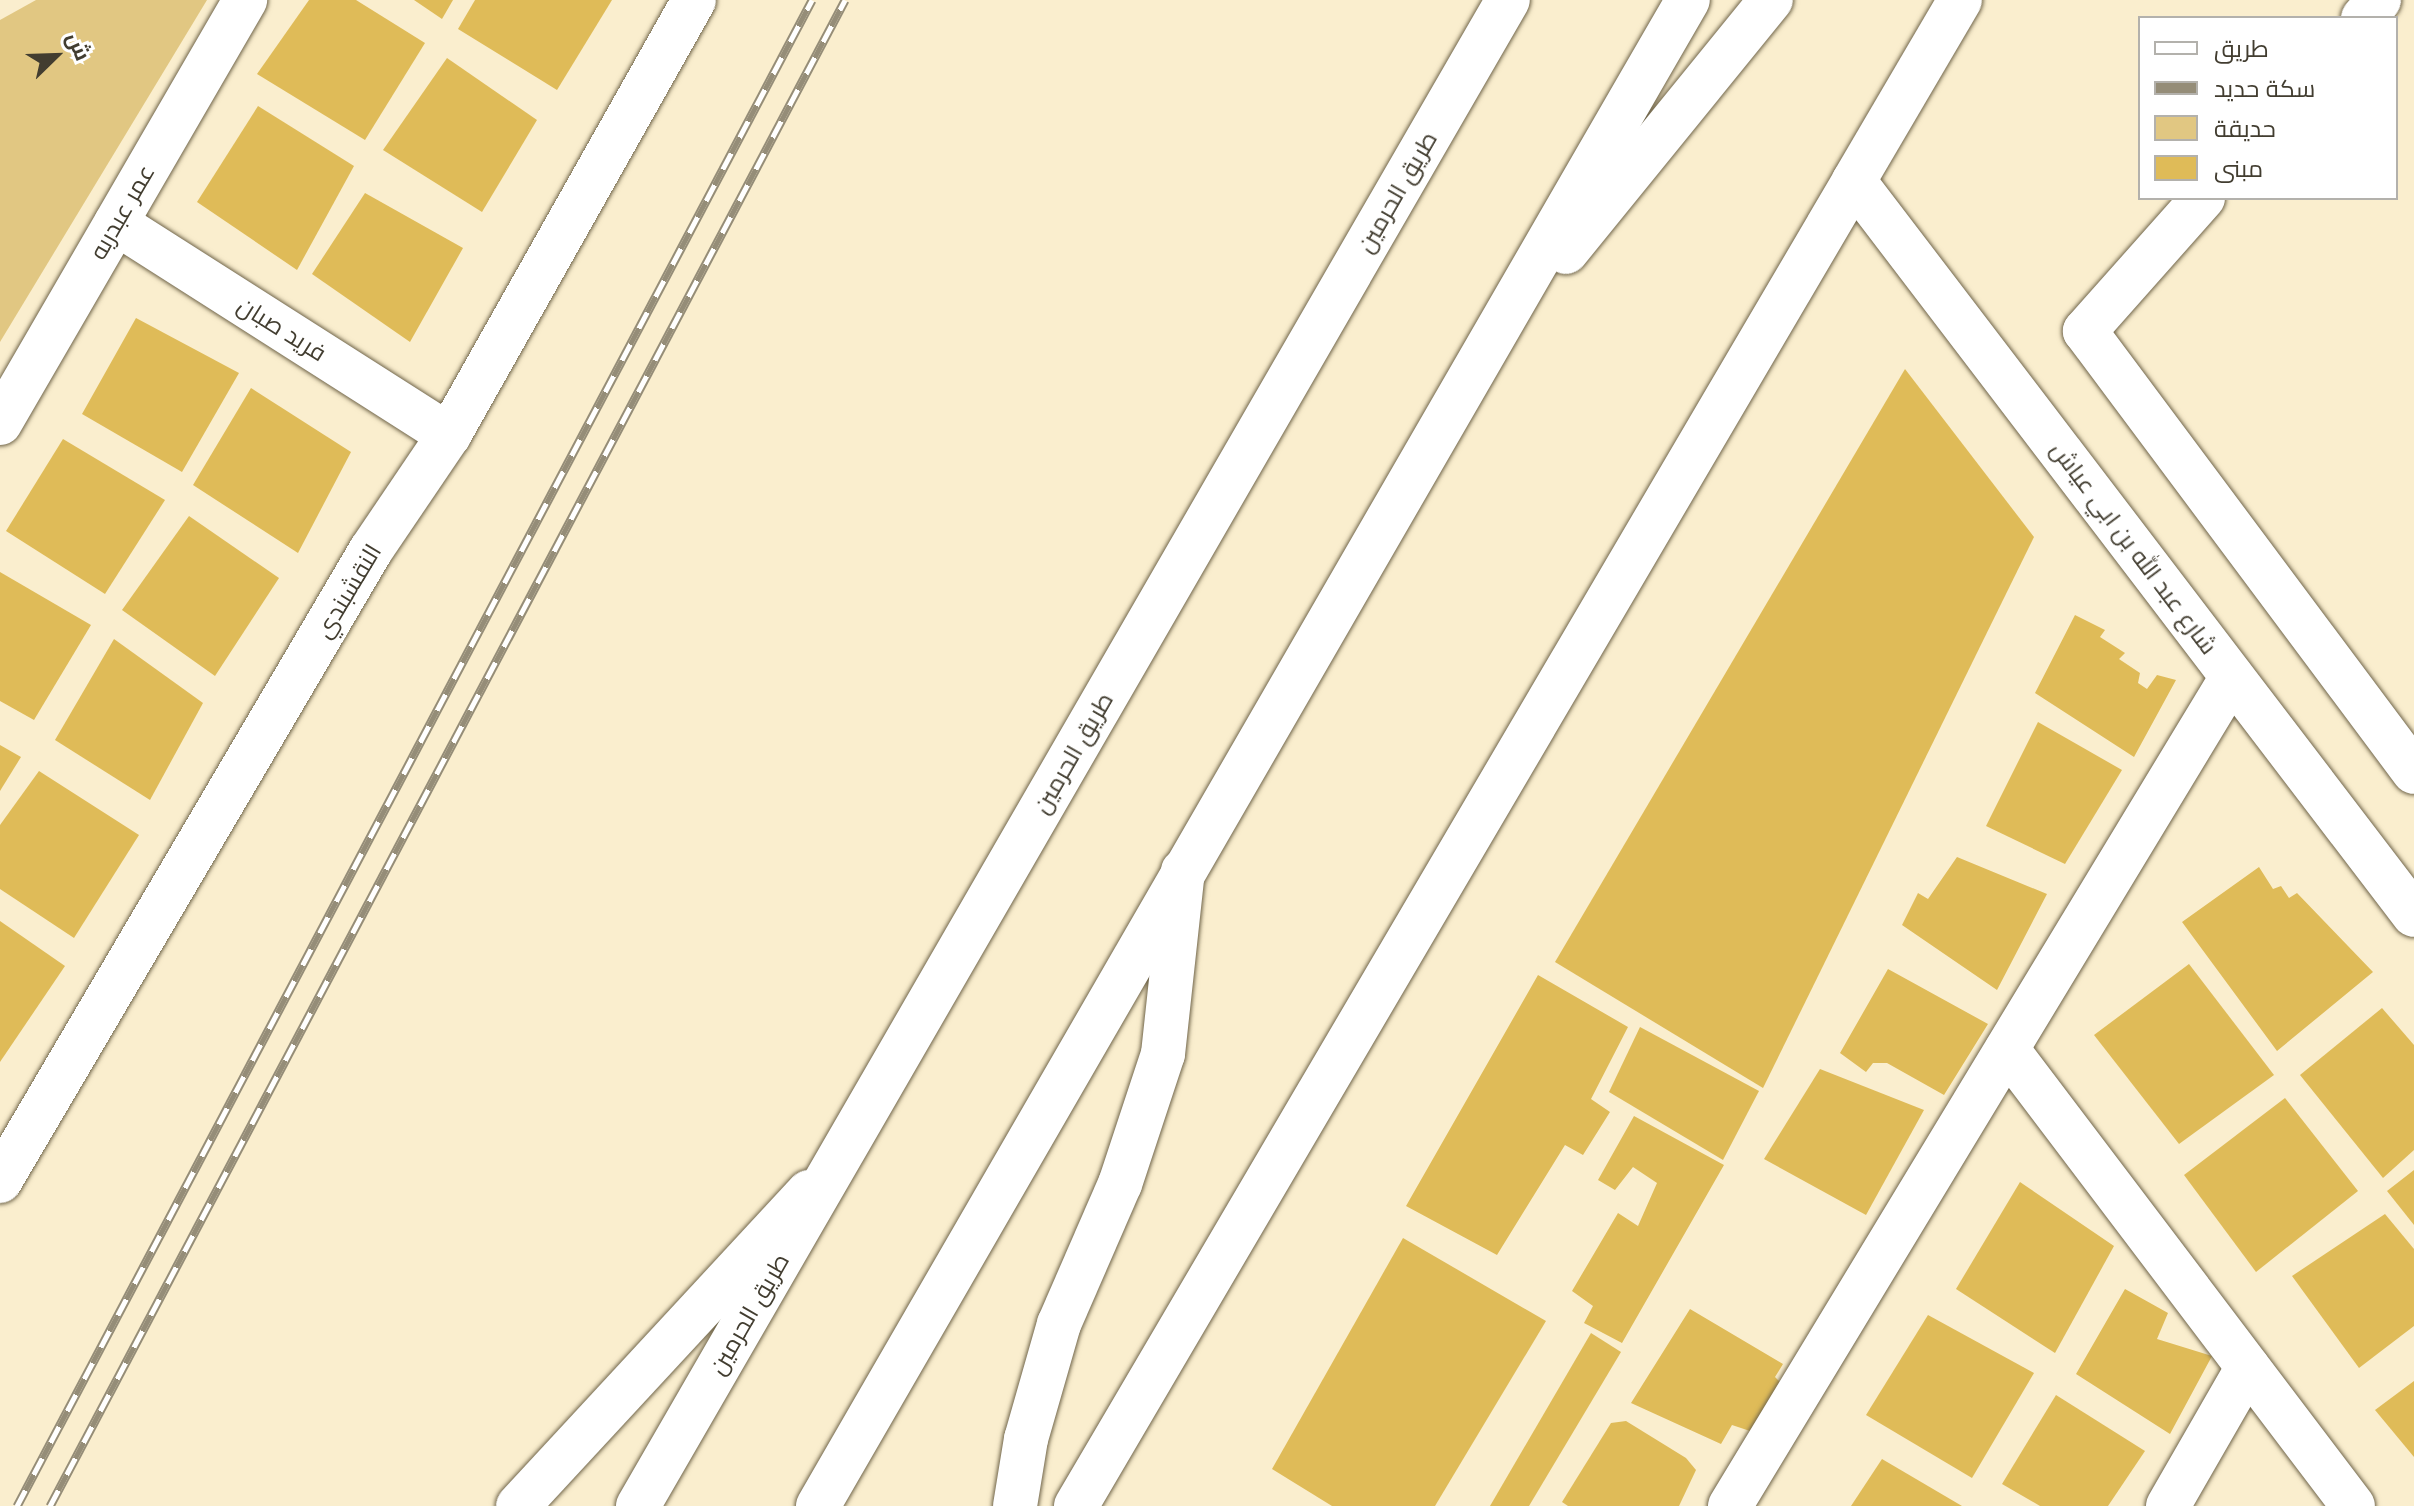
<!DOCTYPE html>
<html>
<head>
<meta charset="utf-8">
<style>
	body { margin:0 }
	#map { position:relative; width:2414px; height:1506px; overflow:hidden; background:#faeece; font-family:"DM Sans",Cairo,sans-serif }
	div>[style] { position:absolute }
	[style*='--x'] { left:calc(var(--x)*1px); top:calc(var(--y)*1px); width:calc(var(--w)*1px); rotate:calc(var(--a)*1deg) }
	.green>* { inset:0; background:#e1c782 }
	.building>* { inset:0; background:#dfbb58 }
	.roads { filter:drop-shadow(0 0 2px #70654a) drop-shadow(0 0 2px #70654a) }
	.minor>* { height:44px; margin:-22px; padding:0 22px; transform-origin:22px; border-radius:22px; background:#fff }
	.secondary>* { height:44px; margin:-22px; padding:0 22px; transform-origin:22px; border-radius:22px; background:#fff }
	.primary>* { height:44px; margin:-22px; padding:0 22px; transform-origin:22px; border-radius:22px; background:#fff }
	.motorway>* { height:44px; margin:-22px; padding:0 22px; transform-origin:22px; border-radius:22px; background:#fff }
	.rail>* { height:9px; margin-top:-4.5px; transform-origin:0; background:repeating-linear-gradient(90deg,#fff 0 18px,#958d78 0 36px); box-sizing:border-box; border-block:2px solid #958d78 }
	span { translate:-50% -50%; white-space:nowrap; text-align:center; line-height:1.15; -webkit-text-stroke:6px #fff; paint-order:stroke }
	.street-label { font-size:24px; color:#423d30 }
	.legend { position:absolute; left:2138px; top:16px; width:260px; height:184px; box-sizing:border-box; background:#fff; border:2px solid #b3b1ac; margin:0; padding:10px 14px; list-style:none; font-size:24px; color:#423d30 }
	.legend li { display:flex; align-items:center; gap:16px; height:40px }
	.legend b { width:40px; border:2px solid #b3b1ac }
	.north { position:absolute; left:16px; top:16px; width:80px; height:80px; -webkit-text-stroke:6px #fff; paint-order:stroke; rotate:67deg; font-size:22px; font-weight:700; line-height:32px; text-align:center; color:#423d30 }
	.north::after { content:''; display:block; margin:auto; width:28px; height:36px; background:#423d30; clip-path:polygon(50% 0,100% 100%,50% 72%,0 100%) }
</style>
</head>
<body>
<div id="map">
	<div class="green">
		<div style="clip-path:polygon(36px 0,207px 0,0 342px,0 20px)"></div>
	</div>
	<div class="building">
		<div style="clip-path:polygon(309px 0,356px 0,425px 43px,365px 140px,257px 74px)"></div>
		<div style="clip-path:polygon(414px 0,453px 0,442px 19px)"></div>
		<div style="clip-path:polygon(475px 0,612px 0,557px 90px,458px 29px)"></div>
		<div style="clip-path:polygon(447px 58px,537px 120px,482px 212px,383px 150px)"></div>
		<div style="clip-path:polygon(258px 106px,354px 166px,297px 270px,197px 202px)"></div>
		<div style="clip-path:polygon(365px 193px,463px 248px,410px 342px,312px 274px)"></div>
		<div style="clip-path:polygon(136px 318px,239px 373px,182px 472px,82px 414px)"></div>
		<div style="clip-path:polygon(1905px 369px,2034px 537px,1763px 1088px,1555px 962px)"></div>
		<div style="clip-path:polygon(251px 388px,351px 452px,298px 553px,193px 485px)"></div>
		<div style="clip-path:polygon(63px 439px,165px 500px,105px 594px,6px 531px)"></div>
		<div style="clip-path:polygon(189px 516px,279px 578px,215px 676px,122px 610px)"></div>
		<div style="clip-path:polygon(0 572px,91px 625px,34px 720px,0 701px)"></div>
		<div style="clip-path:polygon(2075px 615px,2105px 630px,2100px 637px,2125px 653px,2119px 659px,2140px 673px,2138px 683px,2147px 689px,2157px 675px,2176px 680px,2134px 757px,2035px 693px)"></div>
		<div style="clip-path:polygon(114px 639px,203px 703px,150px 800px,55px 740px)"></div>
		<div style="clip-path:polygon(2038px 722px,2122px 770px,2065px 864px,1986px 826px)"></div>
		<div style="clip-path:polygon(0 745px,21px 757px,0 791px)"></div>
		<div style="clip-path:polygon(39px 771px,139px 835px,74px 938px,0 889px,0 825px)"></div>
		<div style="clip-path:polygon(1957px 857px,2047px 894px,1997px 990px,1902px 925px,1918px 893px,1928px 899px)"></div>
		<div style="clip-path:polygon(2259px 867px,2273px 889px,2281px 886px,2289px 898px,2297px 893px,2373px 972px,2277px 1051px,2182px 922px)"></div>
		<div style="clip-path:polygon(0 921px,65px 966px,0 1062px)"></div>
		<div style="clip-path:polygon(2189px 964px,2274px 1075px,2179px 1144px,2094px 1035px)"></div>
		<div style="clip-path:polygon(1888px 969px,1988px 1024px,1944px 1095px,1887px 1063px,1873px 1063px,1866px 1072px,1840px 1053px)"></div>
		<div style="clip-path:polygon(1538px 975px,1628px 1027px,1591px 1099px,1610px 1112px,1583px 1155px,1565px 1145px,1497px 1255px,1406px 1206px)"></div>
		<div style="clip-path:polygon(2382px 1008px,2414px 1045px,2414px 1150px,2383px 1178px,2300px 1075px)"></div>
		<div style="clip-path:polygon(1640px 1027px,1759px 1091px,1723px 1160px,1609px 1092px)"></div>
		<div style="clip-path:polygon(1820px 1069px,1924px 1110px,1866px 1215px,1764px 1159px)"></div>
		<div style="clip-path:polygon(2285px 1098px,2358px 1191px,2256px 1272px,2184px 1175px)"></div>
		<div style="clip-path:polygon(1634px 1116px,1724px 1165px,1622px 1343px,1584px 1323px,1593px 1306px,1572px 1291px,1618px 1213px,1638px 1226px,1657px 1183px,1633px 1167px,1615px 1190px,1598px 1180px)"></div>
		<div style="clip-path:polygon(2414px 1170px,2414px 1225px,2387px 1191px)"></div>
		<div style="clip-path:polygon(2020px 1182px,2114px 1246px,2055px 1353px,1956px 1289px)"></div>
		<div style="clip-path:polygon(2385px 1214px,2414px 1249px,2414px 1326px,2359px 1368px,2292px 1276px)"></div>
		<div style="clip-path:polygon(1403px 1238px,1546px 1321px,1435px 1506px,1332px 1506px,1272px 1469px)"></div>
		<div style="clip-path:polygon(2125px 1289px,2168px 1313px,2157px 1339px,2212px 1356px,2170px 1434px,2076px 1374px)"></div>
		<div style="clip-path:polygon(1690px 1309px,1783px 1364px,1775px 1377px,1784px 1386px,1750px 1431px,1732px 1425px,1721px 1444px,1631px 1403px)"></div>
		<div style="clip-path:polygon(1928px 1315px,2034px 1373px,1972px 1478px,1866px 1415px)"></div>
		<div style="clip-path:polygon(1591px 1333px,1621px 1352px,1529px 1506px,1490px 1506px)"></div>
		<div style="clip-path:polygon(2414px 1381px,2414px 1457px,2375px 1410px)"></div>
		<div style="clip-path:polygon(2056px 1395px,2145px 1451px,2108px 1506px,2040px 1506px,2002px 1484px)"></div>
		<div style="clip-path:polygon(1626px 1421px,1686px 1458px,1696px 1470px,1679px 1506px,1568px 1506px,1562px 1502px,1611px 1423px)"></div>
		<div style="clip-path:polygon(1882px 1459px,1962px 1506px,1851px 1506px)"></div>
	</div>
	<div class="roads">
		<div class="minor">
			<div style="--x:1960;--y:0;--w:210;--a:120.4"></div>
			<div style="--x:1854;--y:181;--w:923;--a:52.66"></div>
			<div style="--x:2363;--y:18;--w:24;--a:-48"></div>
			<div style="--x:2203;--y:198;--w:178;--a:131.6"></div>
			<div style="--x:2085;--y:331;--w:550;--a:53.28"></div>
			<div style="--x:116;--y:223;--w:395;--a:32.5"></div>
			<div style="--x:0;--y:423;--w:489;--a:-59.9"></div>
			<div style="--x:2007;--y:1049;--w:573;--a:52.87"></div>
			<div style="--x:0;--y:1181;--w:732;--a:-59.55"></div>
			<div style="--x:371;--y:550;--w:139;--a:-55.9"></div>
			<div style="--x:449;--y:435;--w:499;--a:-60.6"></div>
			<div style="--x:1730;--y:1506;--w:969;--a:-58.8"></div>
			<div style="--x:2168;--y:1506;--w:160;--a:-60.1"></div>
		</div>
		<div class="secondary">
			<div style="--x:518;--y:1506;--w:428;--a:-47.2"></div>
		</div>
		<div class="primary">
			<div style="--x:1015;--y:1506;--w:68;--a:-80.7"></div>
			<div style="--x:1026;--y:1439;--w:120;--a:-74"></div>
			<div style="--x:1059;--y:1324;--w:153;--a:-66.5"></div>
			<div style="--x:1120;--y:1184;--w:137;--a:-71.7"></div>
			<div style="--x:1163;--y:1054;--w:184;--a:-83.8"></div>
			<div style="--x:1076;--y:1506;--w:1537;--a:-59.58"></div>
		</div>
		<div class="motorway">
			<div style="--x:1566;--y:252;--w:325;--a:-50.9"></div>
			<div style="--x:638;--y:1506;--w:1739;--a:-59.99"></div>
			<div style="--x:818;--y:1506;--w:1739;--a:-59.99"></div>
		</div>
	</div>
	<div class="rail">
		<div style="--x:17;--y:1506;--w:1703;--a:-62.17"></div>
		<div style="--x:50;--y:1506;--w:1703;--a:-62.17"></div>
	</div>
	<div class="street-label">
		<span style="left:1397px;top:192px;rotate:-60deg">طريق الحرمين</span>
		<span style="left:122px;top:212px;rotate:-60deg">عمر عبدربه</span>
		<span style="left:282px;top:329px;rotate:32deg">فريد صبان</span>
		<span style="left:2134px;top:548px;rotate:53deg">شارع عبد الله بن ابي عياش</span>
		<span style="left:348px;top:591px;rotate:-59deg">النقشبندي</span>
		<span style="left:1073px;top:753px;rotate:-60deg">طريق الحرمين</span>
		<span style="left:749px;top:1314px;rotate:-60deg">طريق الحرمين</span>
	</div>
	<ul class="legend">
	<li><b style="height:10px;background:#fff"></b>طريق</li>
	<li><b style="height:10px;background:#958d78"></b>سكة حديد</li>
	<li><b style="height:22px;background:#e1c782"></b>حديقة</li>
	<li><b style="height:22px;background:#dfbb58"></b>مبنى</li>
	</ul>
	<div class="north">ش</div>
</div>
</body>
</html>
